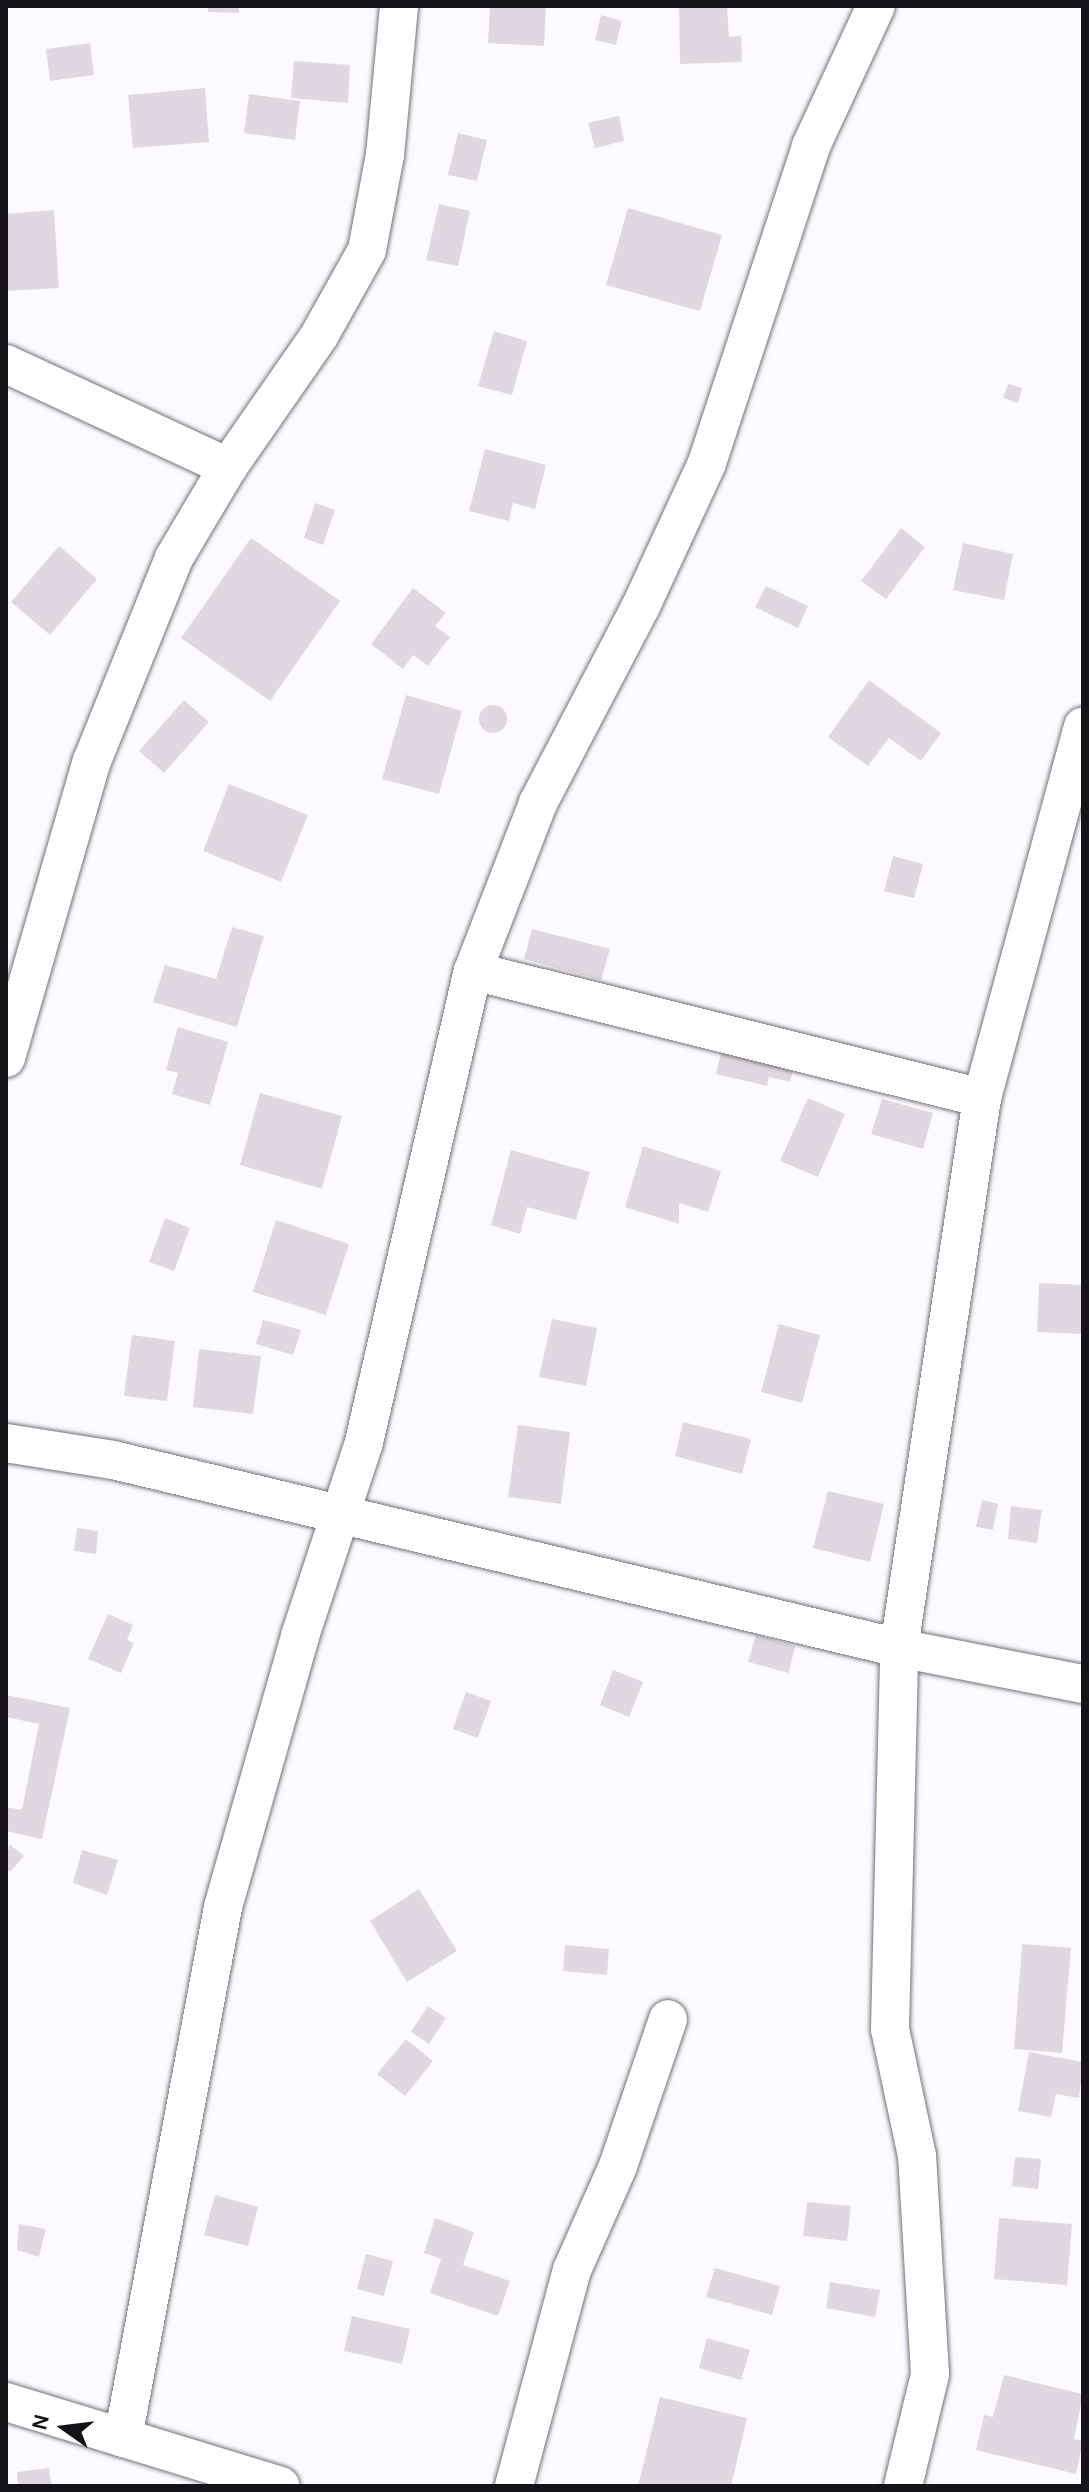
<!DOCTYPE html>
<html>
<head>
<meta charset="utf-8">
<style>
	body { margin:0 }
	#map { position:relative; width:1089px; height:2492px; overflow:hidden; background:#fcfafe; font-family:Karla,sans-serif }
	div>[style] { position:absolute }
	[style*='--x'] { left:calc(var(--x)*1px); top:calc(var(--y)*1px); width:calc(var(--w)*1px); rotate:calc(var(--a)*1deg) }
	.building>* { inset:0; background:#ded8e2 }
	.round { border-radius:50% }
	.roads { filter:drop-shadow(0 0 2px #757079) drop-shadow(0 0 2px #757079) }
	.minor>* { height:38px; margin:-19px; padding:0 19px; transform-origin:19px; border-radius:19px; background:#fff }
	span { translate:-50% -50%; white-space:nowrap; text-align:center; line-height:1.15; -webkit-text-stroke:6px #fff; paint-order:stroke }
	.frame { position:absolute; inset:0; border:8px solid #151317; pointer-events:none }
	.north { position:absolute; left:24px; top:2388px; width:80px; height:80px; -webkit-text-stroke:6px #fff; paint-order:stroke; rotate:284deg; font-size:22px; font-weight:700; line-height:32px; text-align:center; color:#151317 }
	.north::after { content:''; display:block; margin:auto; width:28px; height:36px; background:#151317; clip-path:polygon(50% 0,100% 100%,50% 72%,0 100%) }
</style>
</head>
<body>
<div id="map">
	<div class="building">
		<div style="clip-path:polygon(208px 6px,239px 6px,239px 13px,208px 12px)"></div>
		<div style="clip-path:polygon(490px 6px,546px 6px,544px 46px,488px 43px)"></div>
		<div style="clip-path:polygon(679px 6px,727px 6px,729px 37px,741px 36px,742px 62px,680px 64px)"></div>
		<div style="clip-path:polygon(601px 15px,622px 21px,616px 45px,595px 40px)"></div>
		<div style="clip-path:polygon(90px 43px,94px 75px,50px 81px,46px 49px)"></div>
		<div style="clip-path:polygon(294px 61px,350px 65px,348px 103px,291px 98px)"></div>
		<div style="clip-path:polygon(205px 88px,209px 142px,133px 148px,128px 95px)"></div>
		<div style="clip-path:polygon(249px 94px,300px 101px,295px 140px,244px 133px)"></div>
		<div style="clip-path:polygon(619px 116px,624px 141px,595px 148px,588px 123px)"></div>
		<div style="clip-path:polygon(458px 133px,487px 140px,477px 181px,448px 175px)"></div>
		<div style="clip-path:polygon(439px 204px,470px 211px,458px 266px,426px 260px)"></div>
		<div style="clip-path:polygon(628px 208px,722px 235px,700px 311px,606px 285px)"></div>
		<div style="clip-path:polygon(54px 210px,59px 288px,6px 291px,6px 214px)"></div>
		<div style="clip-path:polygon(494px 331px,527px 341px,512px 395px,478px 386px)"></div>
		<div style="clip-path:polygon(1008px 384px,1022px 388px,1018px 403px,1003px 398px)"></div>
		<div style="clip-path:polygon(485px 449px,546px 465px,535px 509px,513px 503px,509px 521px,469px 511px)"></div>
		<div style="clip-path:polygon(315px 503px,335px 510px,323px 545px,304px 538px)"></div>
		<div style="clip-path:polygon(901px 528px,925px 547px,886px 599px,861px 581px)"></div>
		<div style="clip-path:polygon(251px 538px,340px 601px,270px 701px,181px 638px)"></div>
		<div style="clip-path:polygon(963px 543px,1013px 554px,1004px 600px,953px 590px)"></div>
		<div style="clip-path:polygon(59px 546px,97px 579px,50px 635px,11px 602px)"></div>
		<div style="clip-path:polygon(766px 586px,808px 606px,798px 628px,755px 607px)"></div>
		<div style="clip-path:polygon(413px 588px,446px 613px,435px 626px,450px 637px,428px 666px,413px 655px,403px 669px,371px 644px)"></div>
		<div style="clip-path:polygon(869px 680px,941px 733px,921px 761px,889px 738px,868px 766px,828px 737px)"></div>
		<div style="clip-path:polygon(406px 695px,462px 711px,439px 794px,382px 779px)"></div>
		<div style="clip-path:polygon(184px 700px,209px 722px,164px 773px,139px 751px)"></div>
		<div class="round" style="left:479px;top:705px;width:28px;height:28px"></div>
		<div style="clip-path:polygon(229px 784px,308px 815px,281px 882px,203px 851px)"></div>
		<div style="clip-path:polygon(893px 856px,923px 864px,914px 898px,884px 891px)"></div>
		<div style="clip-path:polygon(232px 927px,264px 936px,237px 1027px,153px 1002px,165px 965px,216px 979px)"></div>
		<div style="clip-path:polygon(532px 929px,610px 949px,601px 980px,524px 959px)"></div>
		<div style="clip-path:polygon(178px 1027px,228px 1042px,210px 1105px,172px 1094px,178px 1073px,166px 1070px)"></div>
		<div style="clip-path:polygon(723px 1045px,795px 1062px,790px 1082px,769px 1077px,767px 1086px,716px 1074px)"></div>
		<div style="clip-path:polygon(260px 1093px,342px 1116px,322px 1189px,240px 1165px)"></div>
		<div style="clip-path:polygon(808px 1098px,845px 1114px,818px 1177px,780px 1161px)"></div>
		<div style="clip-path:polygon(882px 1099px,933px 1113px,923px 1149px,871px 1134px)"></div>
		<div style="clip-path:polygon(643px 1146px,721px 1171px,708px 1212px,679px 1203px,679px 1224px,625px 1207px)"></div>
		<div style="clip-path:polygon(511px 1150px,590px 1172px,576px 1220px,527px 1207px,520px 1234px,491px 1225px)"></div>
		<div style="clip-path:polygon(165px 1218px,190px 1228px,174px 1271px,149px 1262px)"></div>
		<div style="clip-path:polygon(276px 1220px,349px 1244px,326px 1315px,253px 1292px)"></div>
		<div style="clip-path:polygon(1039px 1283px,1083px 1285px,1083px 1334px,1037px 1332px)"></div>
		<div style="clip-path:polygon(552px 1319px,597px 1328px,586px 1386px,539px 1377px)"></div>
		<div style="clip-path:polygon(263px 1320px,301px 1330px,293px 1355px,256px 1344px)"></div>
		<div style="clip-path:polygon(779px 1324px,820px 1335px,802px 1403px,761px 1392px)"></div>
		<div style="clip-path:polygon(132px 1335px,175px 1341px,167px 1401px,124px 1396px)"></div>
		<div style="clip-path:polygon(199px 1349px,261px 1356px,253px 1414px,193px 1407px)"></div>
		<div style="clip-path:polygon(683px 1422px,751px 1439px,742px 1474px,675px 1456px)"></div>
		<div style="clip-path:polygon(518px 1425px,570px 1432px,561px 1504px,508px 1497px)"></div>
		<div style="clip-path:polygon(828px 1491px,884px 1504px,870px 1562px,813px 1548px)"></div>
		<div style="clip-path:polygon(982px 1500px,998px 1504px,993px 1530px,976px 1527px)"></div>
		<div style="clip-path:polygon(1011px 1506px,1042px 1510px,1037px 1543px,1008px 1539px)"></div>
		<div style="clip-path:polygon(77px 1528px,98px 1531px,96px 1554px,74px 1551px)"></div>
		<div style="clip-path:polygon(108px 1614px,133px 1625px,127px 1640px,134px 1643px,121px 1673px,88px 1659px)"></div>
		<div style="clip-path:polygon(756px 1635px,795px 1646px,789px 1673px,748px 1662px)"></div>
		<div style="clip-path:polygon(613px 1670px,643px 1682px,629px 1717px,600px 1705px)"></div>
		<div style="clip-path:polygon(466px 1692px,491px 1701px,478px 1738px,453px 1729px)"></div>
		<div style="clip-path:polygon(6px 1695px,70px 1708px,42px 1839px,6px 1831px,6px 1807px,22px 1810px,39px 1724px,6px 1717px)"></div>
		<div style="clip-path:polygon(9px 1844px,24px 1856px,10px 1872px,6px 1869px)"></div>
		<div style="clip-path:polygon(82px 1850px,118px 1860px,107px 1895px,73px 1883px)"></div>
		<div style="clip-path:polygon(419px 1889px,457px 1951px,407px 1982px,370px 1921px)"></div>
		<div style="clip-path:polygon(1022px 1944px,1071px 1948px,1062px 2053px,1014px 2049px)"></div>
		<div style="clip-path:polygon(565px 1945px,609px 1949px,607px 1975px,563px 1971px)"></div>
		<div style="clip-path:polygon(428px 2006px,446px 2018px,429px 2044px,411px 2032px)"></div>
		<div style="clip-path:polygon(406px 2039px,433px 2061px,405px 2096px,377px 2074px)"></div>
		<div style="clip-path:polygon(1029px 2052px,1083px 2062px,1079px 2098px,1056px 2094px,1051px 2117px,1018px 2111px)"></div>
		<div style="clip-path:polygon(1015px 2157px,1041px 2159px,1038px 2189px,1012px 2186px)"></div>
		<div style="clip-path:polygon(215px 2195px,258px 2207px,248px 2246px,204px 2235px)"></div>
		<div style="clip-path:polygon(807px 2202px,851px 2206px,847px 2241px,803px 2236px)"></div>
		<div style="clip-path:polygon(435px 2218px,474px 2232px,463px 2265px,510px 2281px,498px 2316px,430px 2293px,441px 2259px,424px 2253px)"></div>
		<div style="clip-path:polygon(999px 2218px,1072px 2224px,1067px 2285px,994px 2279px)"></div>
		<div style="clip-path:polygon(19px 2224px,46px 2229px,39px 2257px,17px 2250px)"></div>
		<div style="clip-path:polygon(366px 2254px,393px 2261px,384px 2296px,357px 2289px)"></div>
		<div style="clip-path:polygon(715px 2268px,780px 2286px,772px 2315px,706px 2297px)"></div>
		<div style="clip-path:polygon(830px 2282px,880px 2290px,875px 2317px,826px 2308px)"></div>
		<div style="clip-path:polygon(352px 2316px,410px 2329px,402px 2364px,344px 2351px)"></div>
		<div style="clip-path:polygon(707px 2338px,750px 2350px,741px 2380px,699px 2368px)"></div>
		<div style="clip-path:polygon(1004px 2375px,1083px 2394px,1074px 2439px,1083px 2441px,1076px 2474px,976px 2450px,984px 2415px,993px 2417px)"></div>
		<div style="clip-path:polygon(660px 2397px,747px 2418px,731px 2486px,638px 2486px)"></div>
		<div style="clip-path:polygon(49px 2468px,52px 2486px,18px 2486px,17px 2472px)"></div>
	</div>
	<div class="roads">
		<div class="minor">
			<div style="--x:6;--y:364;--w:245;--a:24.9"></div>
			<div style="--x:473;--y:971;--w:525;--a:14.01"></div>
			<div style="--x:6;--y:1058;--w:309;--a:-73.9"></div>
			<div style="--x:92;--y:761;--w:219;--a:-68"></div>
			<div style="--x:174;--y:558;--w:106;--a:-59.3"></div>
			<div style="--x:228;--y:467;--w:160;--a:-55.2"></div>
			<div style="--x:319;--y:336;--w:98;--a:-60.8"></div>
			<div style="--x:367;--y:250;--w:97;--a:-79.3"></div>
			<div style="--x:385;--y:155;--w:150;--a:-84.6"></div>
			<div style="--x:6;--y:1443;--w:108;--a:9"></div>
			<div style="--x:113;--y:1460;--w:808;--a:13.45"></div>
			<div style="--x:899;--y:1648;--w:187;--a:11.1"></div>
			<div style="--x:6;--y:2402;--w:287;--a:17"></div>
			<div style="--x:123;--y:2438;--w:540;--a:-79.33"></div>
			<div style="--x:223;--y:1907;--w:282;--a:-74.1"></div>
			<div style="--x:300;--y:1636;--w:204;--a:-71.7"></div>
			<div style="--x:364;--y:1442;--w:483;--a:-77"></div>
			<div style="--x:473;--y:971;--w:180;--a:-68.8"></div>
			<div style="--x:538;--y:803;--w:222;--a:-62.4"></div>
			<div style="--x:641;--y:606;--w:157;--a:-65.2"></div>
			<div style="--x:707;--y:463;--w:334;--a:-71.8"></div>
			<div style="--x:811;--y:146;--w:154;--a:-65.1"></div>
			<div style="--x:514;--y:2486;--w:224;--a:-75"></div>
			<div style="--x:572;--y:2270;--w:114;--a:-66.1"></div>
			<div style="--x:618;--y:2166;--w:155;--a:-71.2"></div>
			<div style="--x:903;--y:2486;--w:115;--a:-76.4"></div>
			<div style="--x:930;--y:2374;--w:218;--a:-93.4"></div>
			<div style="--x:917;--y:2156;--w:130;--a:-102"></div>
			<div style="--x:890;--y:2029;--w:381;--a:-88.6"></div>
			<div style="--x:899;--y:1648;--w:556;--a:-81.42"></div>
			<div style="--x:982;--y:1098;--w:385;--a:-74.8"></div>
		</div>
	</div>
	<div class="frame"></div>
	<div class="north">N</div>
</div>
</body>
</html>
